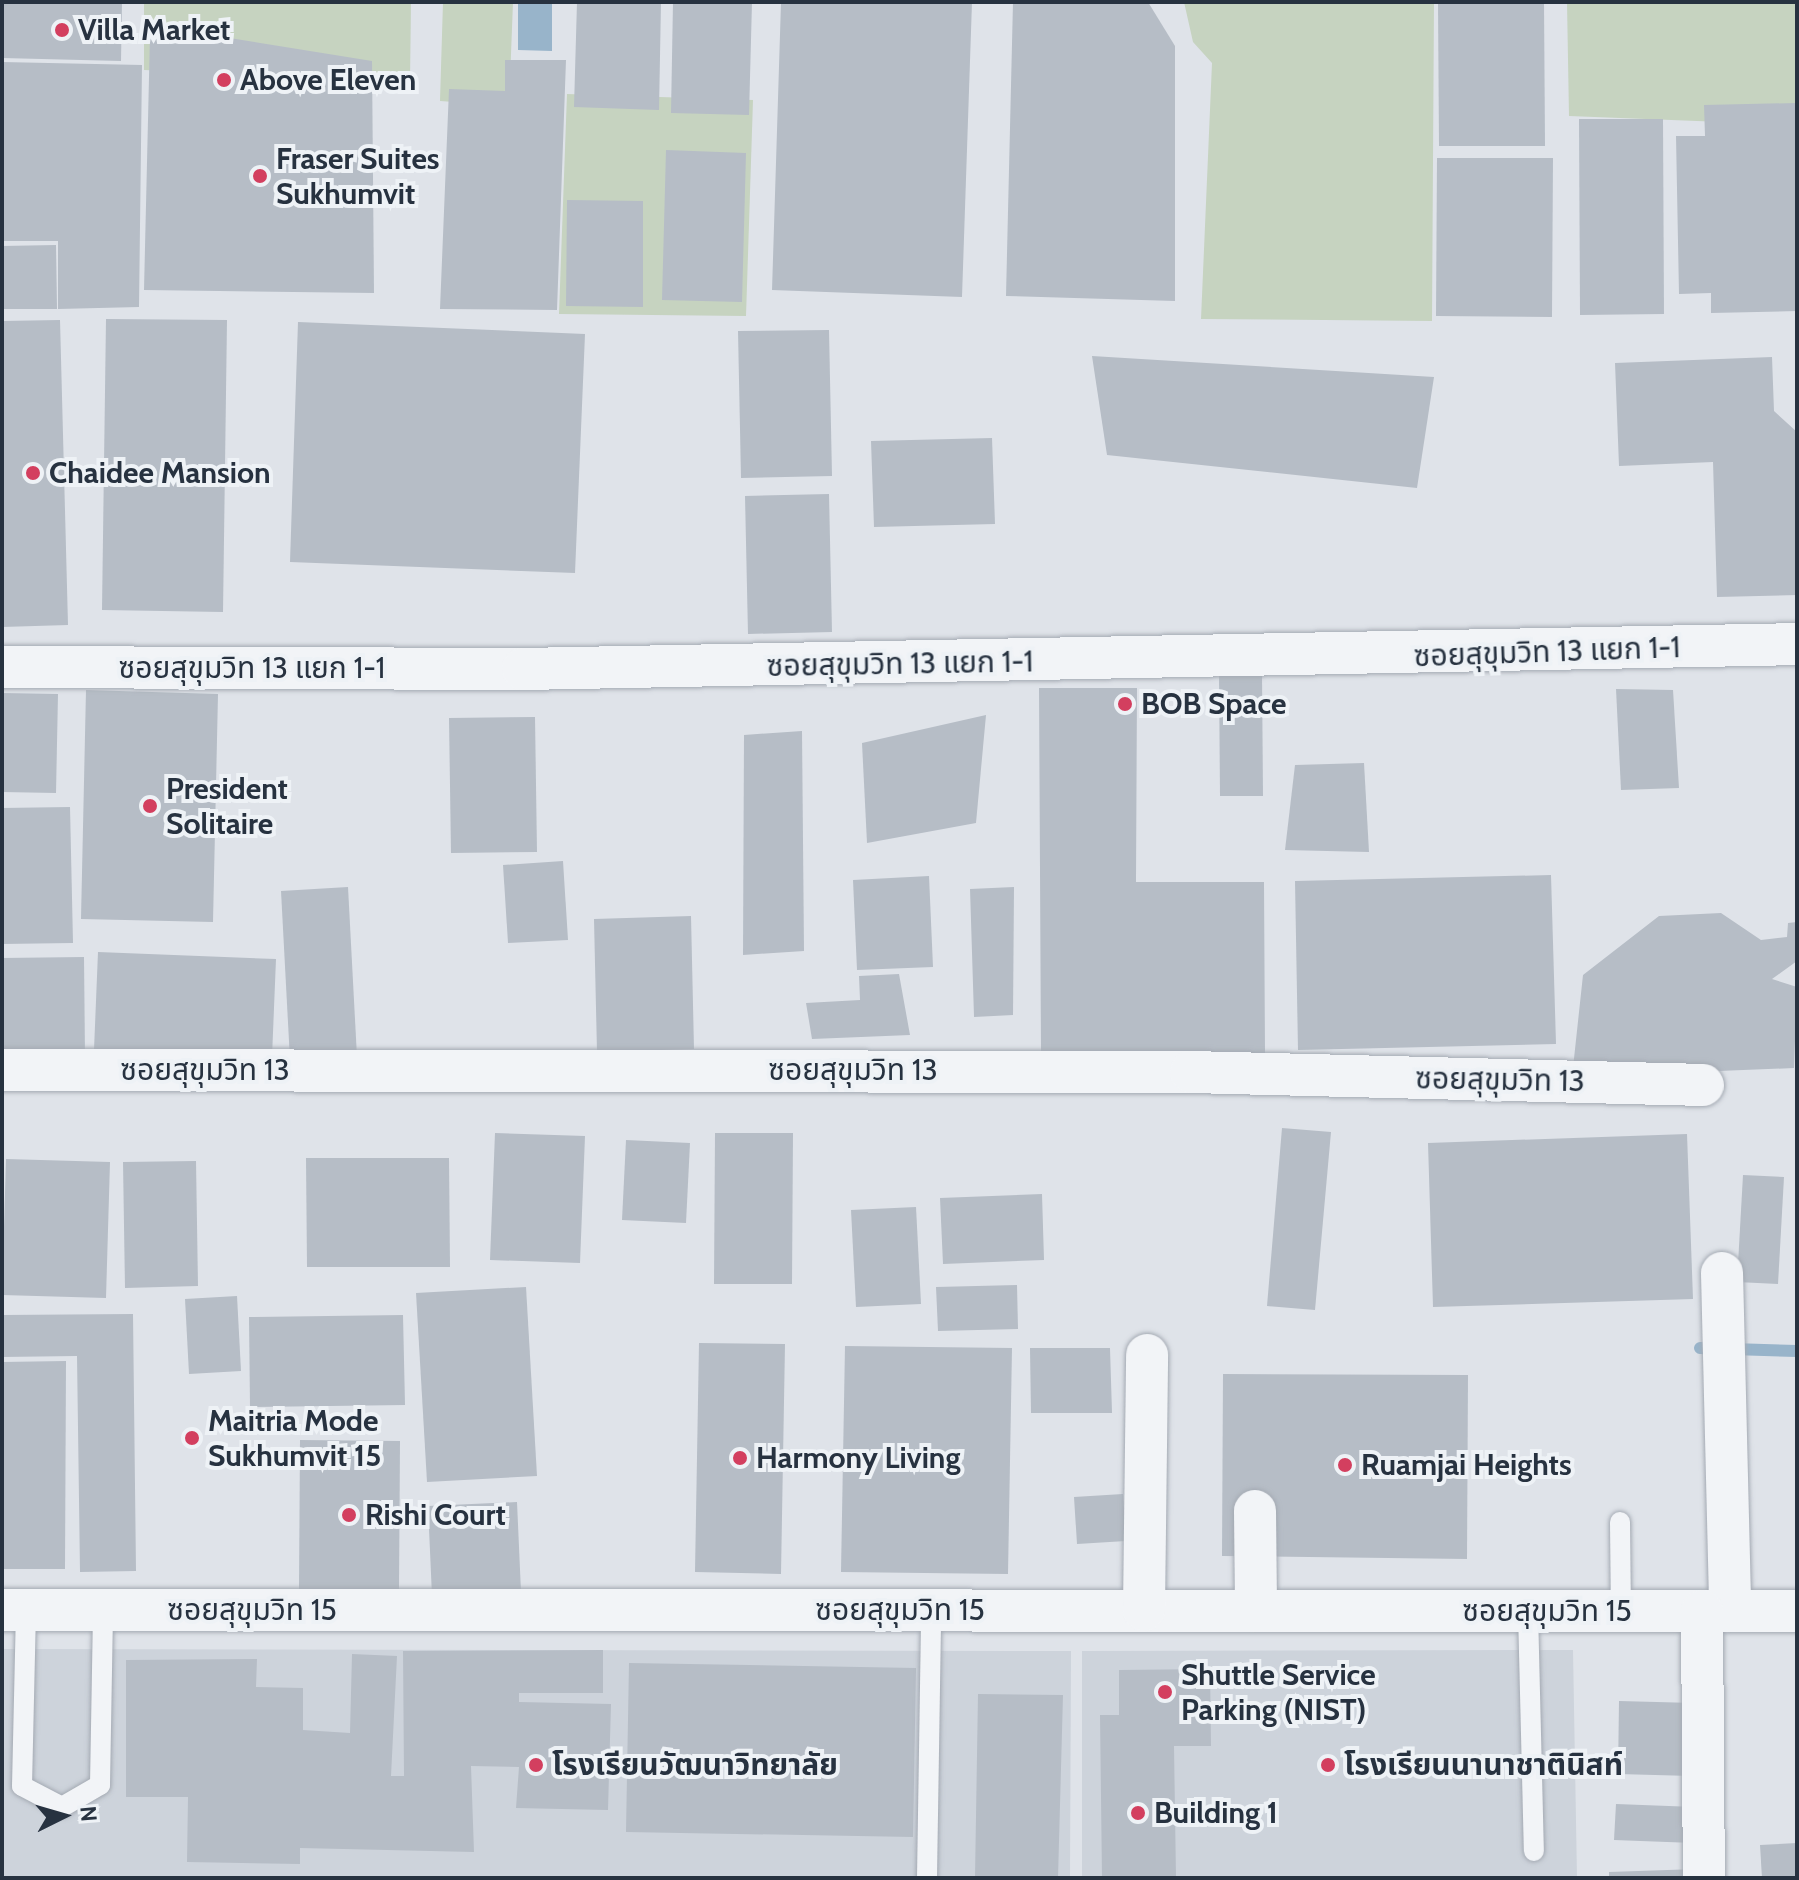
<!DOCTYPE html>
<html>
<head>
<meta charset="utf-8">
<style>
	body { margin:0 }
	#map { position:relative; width:1799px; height:1880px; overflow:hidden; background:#dfe3e9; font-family:Cabin,"Noto Sans Thai",sans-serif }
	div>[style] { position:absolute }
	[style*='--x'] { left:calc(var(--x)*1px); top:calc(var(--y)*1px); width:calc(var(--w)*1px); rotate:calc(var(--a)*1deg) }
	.built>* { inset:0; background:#cdd3db }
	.green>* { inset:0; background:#c6d3c0 }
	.water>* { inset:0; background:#98b4ca }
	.stream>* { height:12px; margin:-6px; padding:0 6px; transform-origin:6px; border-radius:6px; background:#98b4ca }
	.building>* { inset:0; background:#b6bdc6 }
	.roads { filter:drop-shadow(0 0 2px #a4aab3) drop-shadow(0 0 2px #a4aab3) }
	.lane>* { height:20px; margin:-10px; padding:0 10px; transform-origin:10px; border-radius:10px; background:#f2f4f7 }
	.street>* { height:42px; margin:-21px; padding:0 21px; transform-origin:21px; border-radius:21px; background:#f2f4f7 }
	.dots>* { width:22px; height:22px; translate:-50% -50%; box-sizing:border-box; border:4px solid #eef2f6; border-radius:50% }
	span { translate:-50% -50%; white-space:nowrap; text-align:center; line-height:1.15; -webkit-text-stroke:8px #eef2f6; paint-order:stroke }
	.poi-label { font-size:30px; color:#273240; font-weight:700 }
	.left { translate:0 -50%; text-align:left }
	.street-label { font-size:30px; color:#273240 }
	.frame { position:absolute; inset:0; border:4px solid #273240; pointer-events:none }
	.north { position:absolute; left:24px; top:1776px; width:80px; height:80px; -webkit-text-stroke:6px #eef2f6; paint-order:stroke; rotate:85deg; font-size:22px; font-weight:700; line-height:32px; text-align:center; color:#273240 }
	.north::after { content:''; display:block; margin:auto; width:28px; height:36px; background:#273240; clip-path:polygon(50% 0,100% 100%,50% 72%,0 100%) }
</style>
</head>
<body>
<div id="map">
	<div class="built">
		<div style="clip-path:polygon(2px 1649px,1071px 1651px,1070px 1878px,2px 1878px)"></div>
		<div style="clip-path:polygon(1573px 1650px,1577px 1878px,1082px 1878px,1082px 1651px)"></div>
	</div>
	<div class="green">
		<div style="clip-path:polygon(144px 2px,411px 2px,410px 81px,144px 70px)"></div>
		<div style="clip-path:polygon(443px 2px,513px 2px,509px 106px,440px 101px)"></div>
		<div style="clip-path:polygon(1184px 2px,1434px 2px,1432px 321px,1201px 319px,1212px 63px,1193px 42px)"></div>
		<div style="clip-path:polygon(1567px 2px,1797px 2px,1797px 125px,1569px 116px)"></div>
		<div style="clip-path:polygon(567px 94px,753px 100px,746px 316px,559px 314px)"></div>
	</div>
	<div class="water">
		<div style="clip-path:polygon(518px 2px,552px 2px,552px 51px,518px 50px)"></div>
	</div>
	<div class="stream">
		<div style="--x:1700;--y:1348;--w:97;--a:1.8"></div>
	</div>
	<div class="building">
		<div style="clip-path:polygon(2px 2px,122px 2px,121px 61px,2px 58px)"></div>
		<div style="clip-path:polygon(577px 2px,661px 2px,659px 110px,574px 107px)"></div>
		<div style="clip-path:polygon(673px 2px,752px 2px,749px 115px,671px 113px)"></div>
		<div style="clip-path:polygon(781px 2px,972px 2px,962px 297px,772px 290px)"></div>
		<div style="clip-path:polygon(1013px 2px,1148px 2px,1175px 46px,1175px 301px,1006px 296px)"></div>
		<div style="clip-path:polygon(1438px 2px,1544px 2px,1545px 146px,1439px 146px)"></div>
		<div style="clip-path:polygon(205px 34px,372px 61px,374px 293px,144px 290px,150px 35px)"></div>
		<div style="clip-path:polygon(505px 60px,566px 60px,557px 310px,440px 309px,449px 89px,505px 91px)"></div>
		<div style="clip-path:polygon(2px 62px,142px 65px,139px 307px,58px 309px,58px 241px,2px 241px)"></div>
		<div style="clip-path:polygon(1797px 103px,1797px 311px,1711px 313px,1711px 293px,1679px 294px,1676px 136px,1705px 136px,1704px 105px)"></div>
		<div style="clip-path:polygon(1579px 119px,1663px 119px,1664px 314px,1580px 315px)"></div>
		<div style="clip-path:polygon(666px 150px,746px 153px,742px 302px,662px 300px)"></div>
		<div style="clip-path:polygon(1437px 158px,1553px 158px,1552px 317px,1436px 316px)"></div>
		<div style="clip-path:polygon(567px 200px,643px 201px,643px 307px,566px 306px)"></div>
		<div style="clip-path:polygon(56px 245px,57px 309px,2px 309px,2px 246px)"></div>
		<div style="clip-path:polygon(106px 319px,227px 320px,223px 612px,102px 610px)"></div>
		<div style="clip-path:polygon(60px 320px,68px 625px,2px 627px,2px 321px)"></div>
		<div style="clip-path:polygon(298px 322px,585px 334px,575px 573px,290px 562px)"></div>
		<div style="clip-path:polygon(829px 330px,832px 476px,741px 478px,738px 331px)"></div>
		<div style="clip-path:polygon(1092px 356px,1434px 377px,1417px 488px,1107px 455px)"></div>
		<div style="clip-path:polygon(1772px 357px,1774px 411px,1797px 432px,1797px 595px,1717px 597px,1713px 462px,1619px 466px,1615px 363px)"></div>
		<div style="clip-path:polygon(992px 438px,995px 524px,874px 527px,871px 441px)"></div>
		<div style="clip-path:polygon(829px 494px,832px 632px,748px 634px,745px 496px)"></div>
		<div style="clip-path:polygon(1262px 673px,1263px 796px,1220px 796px,1219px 674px)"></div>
		<div style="clip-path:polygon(1039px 688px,1137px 688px,1136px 882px,1264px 882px,1265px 1053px,1041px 1053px)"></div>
		<div style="clip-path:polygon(1616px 689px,1673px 690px,1679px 788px,1621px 790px)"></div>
		<div style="clip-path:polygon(86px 690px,218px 694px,213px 922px,81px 919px)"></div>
		<div style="clip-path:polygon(2px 693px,58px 694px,56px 793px,2px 792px)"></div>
		<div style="clip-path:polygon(986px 715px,976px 823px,867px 843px,862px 743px)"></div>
		<div style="clip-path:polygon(535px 717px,537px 852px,451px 853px,449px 718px)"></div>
		<div style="clip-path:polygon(802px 731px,804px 951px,743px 955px,744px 735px)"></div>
		<div style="clip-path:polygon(1364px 763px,1369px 852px,1285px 850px,1295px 765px)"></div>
		<div style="clip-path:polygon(70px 807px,73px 943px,2px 944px,2px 808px)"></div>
		<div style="clip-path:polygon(563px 861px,568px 940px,508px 943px,503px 865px)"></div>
		<div style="clip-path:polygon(1551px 875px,1556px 1044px,1298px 1050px,1295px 881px)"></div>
		<div style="clip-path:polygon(929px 876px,933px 967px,857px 970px,853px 880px)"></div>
		<div style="clip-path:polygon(348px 887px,357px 1057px,290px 1060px,281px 891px)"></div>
		<div style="clip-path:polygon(1014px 887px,1013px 1015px,974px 1017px,970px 889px)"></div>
		<div style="clip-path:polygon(1721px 913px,1761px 940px,1787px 937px,1788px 923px,1797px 922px,1797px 961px,1772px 979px,1797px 987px,1794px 1068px,1572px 1077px,1583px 975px,1659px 916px)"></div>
		<div style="clip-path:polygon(691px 916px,694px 1049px,597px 1052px,594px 919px)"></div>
		<div style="clip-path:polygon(98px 952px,276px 959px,272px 1057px,94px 1050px)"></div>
		<div style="clip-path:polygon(84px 957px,85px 1057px,2px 1059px,2px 958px)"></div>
		<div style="clip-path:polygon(899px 974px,910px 1035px,812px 1039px,806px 1003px,860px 1000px,859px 976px)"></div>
		<div style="clip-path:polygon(1282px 1128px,1331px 1132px,1315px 1310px,1267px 1306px)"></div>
		<div style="clip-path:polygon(495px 1133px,585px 1136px,580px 1263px,490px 1260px)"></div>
		<div style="clip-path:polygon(715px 1133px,793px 1133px,792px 1284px,714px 1284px)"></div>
		<div style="clip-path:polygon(1687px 1134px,1693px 1299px,1433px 1307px,1428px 1143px)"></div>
		<div style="clip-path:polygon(626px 1140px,690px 1143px,686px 1223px,622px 1220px)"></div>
		<div style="clip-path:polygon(306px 1158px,449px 1158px,450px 1267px,307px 1267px)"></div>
		<div style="clip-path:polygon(6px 1159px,110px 1162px,106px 1298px,2px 1295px)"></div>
		<div style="clip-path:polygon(196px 1161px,198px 1286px,125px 1288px,123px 1162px)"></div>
		<div style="clip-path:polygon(1743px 1175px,1784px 1177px,1778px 1284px,1737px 1282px)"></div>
		<div style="clip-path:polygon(1042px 1194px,1044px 1260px,943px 1264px,940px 1198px)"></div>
		<div style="clip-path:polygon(916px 1207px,921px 1304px,856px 1307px,851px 1210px)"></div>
		<div style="clip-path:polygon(1017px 1285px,1018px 1329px,938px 1331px,936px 1287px)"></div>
		<div style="clip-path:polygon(526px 1287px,537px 1476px,427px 1482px,416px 1293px)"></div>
		<div style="clip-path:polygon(237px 1296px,241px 1371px,189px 1374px,185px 1299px)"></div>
		<div style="clip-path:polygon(133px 1314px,136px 1571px,80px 1572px,77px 1356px,2px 1357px,2px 1315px)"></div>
		<div style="clip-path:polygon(403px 1315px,405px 1405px,250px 1407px,249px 1317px)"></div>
		<div style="clip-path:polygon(699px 1343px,785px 1344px,781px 1574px,695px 1572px)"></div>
		<div style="clip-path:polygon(845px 1346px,1012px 1348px,1008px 1574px,841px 1572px)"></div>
		<div style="clip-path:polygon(1030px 1348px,1110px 1348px,1112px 1413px,1031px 1413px)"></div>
		<div style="clip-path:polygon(66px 1361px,65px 1569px,2px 1569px,2px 1362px)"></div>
		<div style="clip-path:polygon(1223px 1374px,1468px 1375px,1467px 1559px,1222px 1556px)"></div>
		<div style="clip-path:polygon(300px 1440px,400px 1441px,399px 1590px,299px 1589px)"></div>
		<div style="clip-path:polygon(1123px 1494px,1126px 1541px,1077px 1544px,1074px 1497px)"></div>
		<div style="clip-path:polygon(517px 1502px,521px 1592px,432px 1596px,428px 1506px)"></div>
		<div style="clip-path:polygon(603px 1650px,603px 1693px,519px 1693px,519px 1702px,611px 1704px,608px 1810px,516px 1808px,519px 1767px,471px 1766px,474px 1852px,300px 1848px,300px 1864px,187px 1862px,188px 1797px,126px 1797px,126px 1660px,257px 1659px,256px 1687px,303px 1688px,303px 1730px,350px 1733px,352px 1654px,397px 1656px,391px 1776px,404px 1776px,403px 1651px)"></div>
		<div style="clip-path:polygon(629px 1663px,916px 1668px,913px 1837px,626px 1832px)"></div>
		<div style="clip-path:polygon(1210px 1669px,1211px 1746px,1174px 1746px,1176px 1878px,1102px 1878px,1100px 1715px,1119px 1715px,1119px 1670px)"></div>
		<div style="clip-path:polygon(978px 1694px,1063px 1695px,1058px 1878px,975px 1878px)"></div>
		<div style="clip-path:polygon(1619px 1701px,1694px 1703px,1692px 1776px,1618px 1774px)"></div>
		<div style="clip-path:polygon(1616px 1804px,1695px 1807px,1694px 1843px,1614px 1840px)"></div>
		<div style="clip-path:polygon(1797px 1843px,1797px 1878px,1762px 1878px,1760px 1845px)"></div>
		<div style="clip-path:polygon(1697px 1869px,1697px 1878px,1609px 1878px,1609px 1872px)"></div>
	</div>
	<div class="roads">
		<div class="lane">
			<div style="--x:1620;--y:1522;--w:89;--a:89.4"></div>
			<div style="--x:26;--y:1610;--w:176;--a:91.3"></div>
			<div style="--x:22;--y:1786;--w:45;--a:27.7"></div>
			<div style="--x:62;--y:1807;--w:44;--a:-30.1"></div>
			<div style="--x:100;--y:1785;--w:175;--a:-89"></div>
			<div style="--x:1528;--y:1611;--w:240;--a:88.6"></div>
			<div style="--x:927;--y:1878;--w:268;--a:-89.1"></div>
		</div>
		<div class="street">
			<div style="--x:2;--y:667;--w:521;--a:0.22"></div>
			<div style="--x:523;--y:669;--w:1274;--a:-1.12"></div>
			<div style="--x:2;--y:1070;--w:1189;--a:0.1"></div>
			<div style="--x:1191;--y:1072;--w:512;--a:1.45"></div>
			<div style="--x:1722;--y:1273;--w:338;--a:88.6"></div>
			<div style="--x:1255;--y:1511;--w:100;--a:89.4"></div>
			<div style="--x:2;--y:1610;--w:1795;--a:0.03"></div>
			<div style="--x:1144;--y:1610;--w:255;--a:-89.3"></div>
			<div style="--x:1702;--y:1611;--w:267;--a:89.6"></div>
		</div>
	</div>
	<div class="dots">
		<div style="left:62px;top:30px;background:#d33f5f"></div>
		<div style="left:224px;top:80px;background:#d33f5f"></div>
		<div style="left:260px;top:176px;background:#d33f5f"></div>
		<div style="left:33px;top:473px;background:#d33f5f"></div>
		<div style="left:1125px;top:704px;background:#d33f5f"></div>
		<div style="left:150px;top:806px;background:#d33f5f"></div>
		<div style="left:192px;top:1438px;background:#d33f5f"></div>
		<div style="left:740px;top:1458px;background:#d33f5f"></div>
		<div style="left:1345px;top:1465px;background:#d33f5f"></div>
		<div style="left:349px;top:1515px;background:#d33f5f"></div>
		<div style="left:1165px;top:1692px;background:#d33f5f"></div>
		<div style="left:536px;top:1765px;background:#d33f5f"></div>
		<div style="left:1328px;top:1765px;background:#d33f5f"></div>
		<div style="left:1138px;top:1813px;background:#d33f5f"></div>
	</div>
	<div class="poi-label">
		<span class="left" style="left:78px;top:30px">Villa Market</span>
		<span class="left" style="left:240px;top:80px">Above Eleven</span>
		<span class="left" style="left:276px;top:176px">Fraser Suites<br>Sukhumvit</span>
		<span class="left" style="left:49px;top:473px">Chaidee Mansion</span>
		<span class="left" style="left:1141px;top:704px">BOB Space</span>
		<span class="left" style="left:166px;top:806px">President<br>Solitaire</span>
		<span class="left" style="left:208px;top:1438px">Maitria Mode<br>Sukhumvit 15</span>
		<span class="left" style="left:756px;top:1458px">Harmony Living</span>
		<span class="left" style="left:1361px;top:1465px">Ruamjai Heights</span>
		<span class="left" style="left:365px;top:1515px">Rishi Court</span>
		<span class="left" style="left:1181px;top:1692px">Shuttle Service<br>Parking (NIST)</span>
		<span class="left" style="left:552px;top:1765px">โรงเรียนวัฒนาวิทยาลัย</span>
		<span class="left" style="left:1344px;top:1765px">โรงเรียนนานาชาตินิสท์</span>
		<span class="left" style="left:1154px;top:1813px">Building 1</span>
	</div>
	<div class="street-label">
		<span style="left:1547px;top:652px;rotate:-2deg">ซอยสุขุมวิท 13 แยก 1-1</span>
		<span style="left:900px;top:664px;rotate:-1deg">ซอยสุขุมวิท 13 แยก 1-1</span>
		<span style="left:252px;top:668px">ซอยสุขุมวิท 13 แยก 1-1</span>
		<span style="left:205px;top:1070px">ซอยสุขุมวิท 13</span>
		<span style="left:853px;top:1070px">ซอยสุขุมวิท 13</span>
		<span style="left:1500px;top:1080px;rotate:1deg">ซอยสุขุมวิท 13</span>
		<span style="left:252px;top:1610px">ซอยสุขุมวิท 15</span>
		<span style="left:900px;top:1610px">ซอยสุขุมวิท 15</span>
		<span style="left:1547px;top:1611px">ซอยสุขุมวิท 15</span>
	</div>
	<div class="frame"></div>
	<div class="north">N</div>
</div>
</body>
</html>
